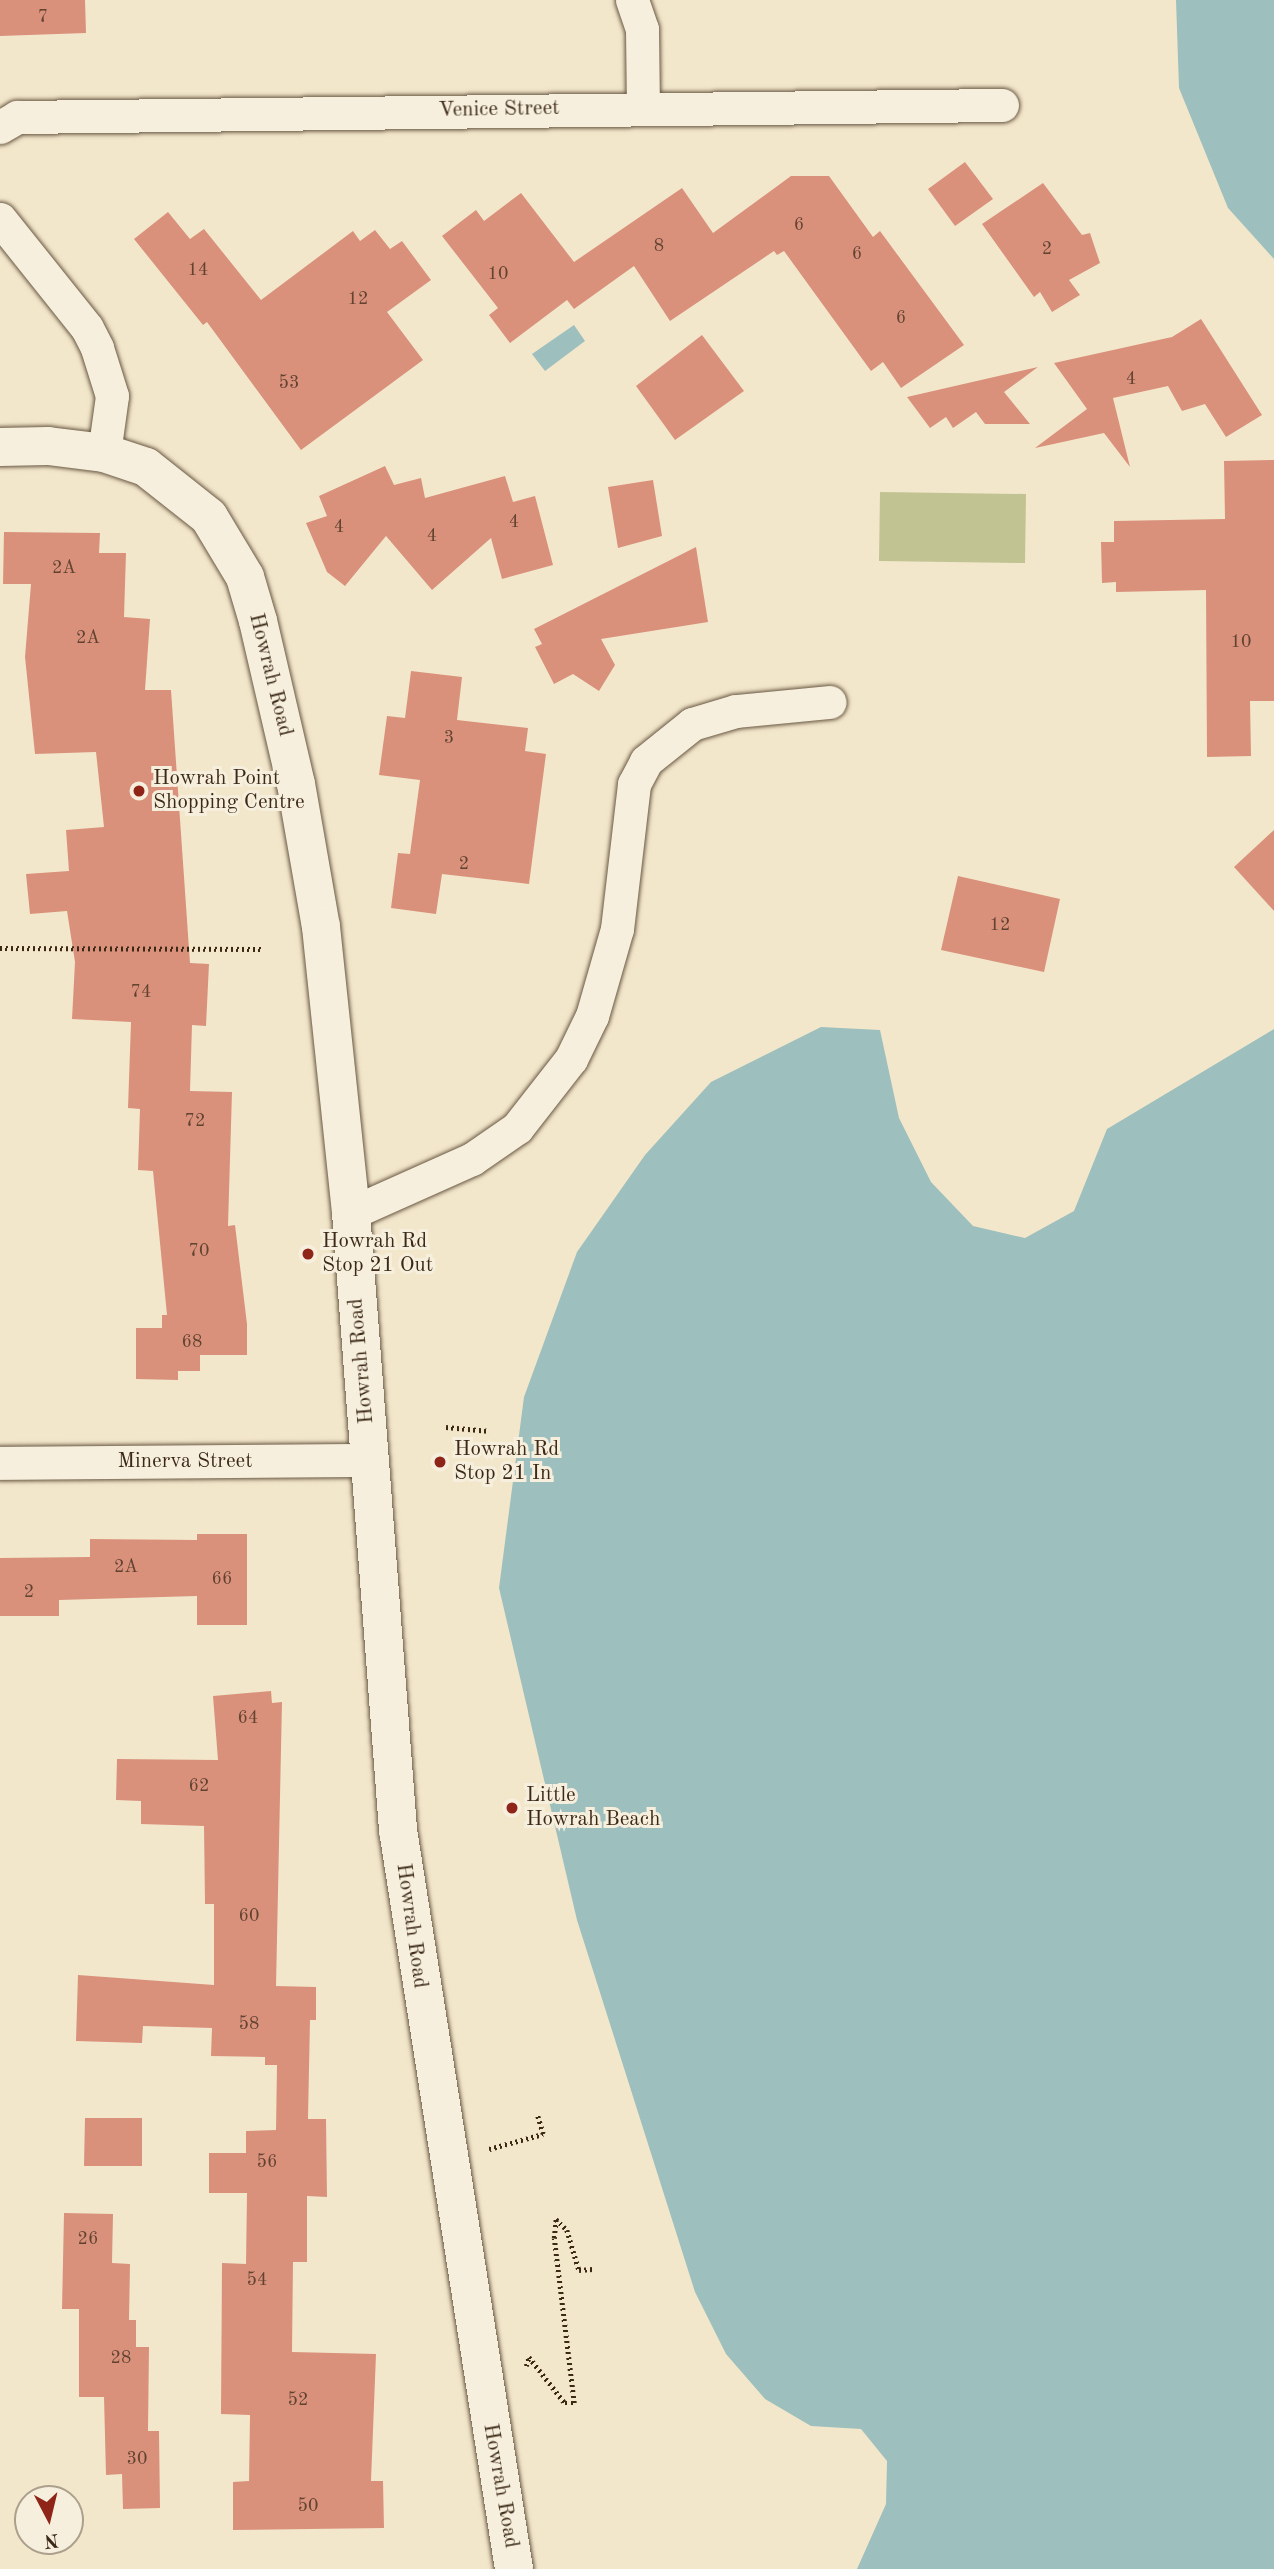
<!DOCTYPE html>
<html>
<head>
<meta charset="utf-8">
<style>
	body { margin:0 }
	#map { position:relative; width:1274px; height:2569px; overflow:hidden; background:#f3e7cb; font-family:"Old Standard TT",serif }
	div>[style] { position:absolute }
	[style*='--x'] { left:calc(var(--x)*1px); top:calc(var(--y)*1px); width:calc(var(--w)*1px); rotate:calc(var(--a)*1deg) }
	.green>* { inset:0; background:#c2c392 }
	.water>* { inset:0; background:#9dbfbd }
	.building>* { inset:0; background:#d9917c }
	.path>* { height:4.5px; margin-top:-2.25px; transform-origin:0; background:repeating-linear-gradient(90deg,#3b2916 0 2px,transparent 0 5.5px) }
	.roads { filter:drop-shadow(0 0 2px #695843) drop-shadow(0 0 2px #695843) }
	.street>* { height:33px; margin:-16.5px; padding:0 16.5px; transform-origin:16.5px; border-radius:16.5px; background:#f7efdd }
	.secondary>* { height:38px; margin:-19px; padding:0 19px; transform-origin:19px; border-radius:19px; background:#f7efdd }
	.dots>* { width:19px; height:19px; translate:-50% -50%; box-sizing:border-box; border:4px solid #f7efdd; border-radius:50% }
	span { translate:-50% -50%; white-space:nowrap; text-align:center; line-height:1.15; -webkit-text-stroke:6px #f7efdd; paint-order:stroke }
	.number-label { font-size:18px; color:#624330 }
	.number-label span { -webkit-text-stroke-width:0 }
	.street-label { font-size:21px; color:#3b2916 }
	.poi-label { font-size:21px; color:#3b2916 }
	.left { translate:0 -50%; text-align:left }
	.north { position:absolute; left:14px; top:2485px; width:70px; height:70px; box-sizing:border-box; background:#f7efdd; border:2px solid #aca08d; border-radius:50%; rotate:173deg; font-size:19px; font-weight:700; line-height:28px; text-align:center; color:#3b2916 }
	.north::after { content:''; display:block; margin:auto; width:24px; height:32px; background:#8f2418; clip-path:polygon(50% 0,100% 100%,50% 72%,0 100%) }
</style>
</head>
<body>
<div id="map">
	<div class="green">
		<div style="clip-path:polygon(880px 492px,1026px 494px,1025px 563px,879px 561px)"></div>
	</div>
	<div class="water">
		<div style="clip-path:polygon(1176px 0,1274px 0,1274px 259px,1228px 208px,1179px 88px)"></div>
		<div style="clip-path:polygon(574px 325px,585px 341px,545px 371px,532px 354px)"></div>
		<div style="clip-path:polygon(821px 1027px,880px 1030px,899px 1118px,931px 1182px,973px 1226px,1025px 1238px,1074px 1211px,1107px 1129px,1274px 1029px,1274px 2569px,857px 2569px,886px 2504px,887px 2461px,861px 2429px,811px 2426px,765px 2399px,726px 2354px,695px 2292px,577px 1920px,499px 1588px,524px 1397px,577px 1252px,645px 1155px,711px 1082px)"></div>
	</div>
	<div class="building">
		<div style="clip-path:polygon(0 0,85px 0,86px 33px,0 36px)"></div>
		<div style="clip-path:polygon(965px 162px,993px 199px,955px 226px,928px 189px)"></div>
		<div style="clip-path:polygon(791px 176px,829px 176px,873px 237px,880px 231px,964px 345px,901px 388px,883px 362px,871px 371px,784px 251px,777px 255px,774px 251px,670px 321px,634px 266px,574px 309px,567px 300px,510px 343px,489px 315px,498px 308px,442px 236px,476px 210px,484px 221px,521px 193px,574px 262px,682px 188px,713px 233px)"></div>
		<div style="clip-path:polygon(1043px 183px,1082px 235px,1090px 233px,1100px 263px,1069px 280px,1080px 295px,1052px 312px,1040px 292px,1034px 297px,982px 224px)"></div>
		<div style="clip-path:polygon(168px 212px,190px 239px,204px 229px,261px 300px,353px 231px,360px 241px,375px 230px,390px 249px,402px 241px,431px 280px,387px 312px,423px 360px,301px 450px,207px 322px,203px 325px,134px 239px)"></div>
		<div style="clip-path:polygon(1201px 319px,1262px 415px,1226px 437px,1205px 404px,1182px 411px,1168px 386px,1113px 398px,1130px 467px,1104px 433px,1035px 448px,1087px 409px,1054px 363px,1172px 337px)"></div>
		<div style="clip-path:polygon(702px 335px,744px 391px,675px 440px,636px 386px)"></div>
		<div style="clip-path:polygon(1038px 367px,1004px 392px,1030px 424px,985px 424px,976px 412px,953px 428px,946px 417px,930px 428px,907px 397px)"></div>
		<div style="clip-path:polygon(1274px 460px,1274px 701px,1250px 701px,1251px 756px,1207px 757px,1206px 590px,1116px 592px,1116px 582px,1102px 583px,1101px 542px,1114px 542px,1114px 521px,1225px 519px,1224px 461px)"></div>
		<div style="clip-path:polygon(385px 466px,394px 485px,421px 478px,425px 498px,505px 476px,513px 502px,535px 496px,553px 565px,502px 579px,491px 538px,432px 590px,386px 536px,345px 586px,327px 572px,306px 523px,327px 516px,319px 496px)"></div>
		<div style="clip-path:polygon(653px 480px,662px 536px,618px 548px,608px 487px)"></div>
		<div style="clip-path:polygon(4px 532px,100px 533px,99px 553px,126px 553px,124px 617px,150px 619px,145px 690px,171px 690px,190px 963px,209px 964px,206px 1026px,192px 1025px,190px 1091px,232px 1092px,228px 1226px,235px 1225px,247px 1324px,247px 1355px,200px 1355px,200px 1371px,178px 1371px,178px 1380px,136px 1379px,136px 1328px,162px 1328px,162px 1315px,167px 1315px,153px 1171px,138px 1170px,140px 1109px,128px 1108px,131px 1022px,72px 1019px,75px 962px,67px 911px,30px 914px,26px 874px,69px 871px,66px 830px,104px 827px,96px 752px,35px 754px,25px 657px,31px 584px,3px 584px)"></div>
		<div style="clip-path:polygon(696px 547px,708px 622px,601px 639px,615px 665px,599px 691px,573px 674px,554px 684px,535px 647px,542px 644px,534px 629px)"></div>
		<div style="clip-path:polygon(411px 671px,462px 677px,457px 720px,528px 728px,525px 751px,546px 754px,529px 884px,442px 874px,436px 914px,391px 908px,398px 853px,410px 854px,420px 780px,379px 775px,387px 716px,405px 718px)"></div>
		<div style="clip-path:polygon(1274px 830px,1274px 911px,1234px 867px)"></div>
		<div style="clip-path:polygon(958px 876px,1060px 899px,1044px 972px,941px 950px)"></div>
		<div style="clip-path:polygon(197px 1534px,247px 1534px,247px 1625px,197px 1625px,197px 1596px,59px 1600px,59px 1616px,0 1616px,0 1558px,90px 1557px,90px 1539px,197px 1540px)"></div>
		<div style="clip-path:polygon(271px 1691px,272px 1703px,282px 1702px,276px 1986px,316px 1987px,316px 2020px,310px 2020px,308px 2119px,326px 2119px,327px 2197px,307px 2196px,307px 2262px,293px 2262px,292px 2352px,376px 2354px,371px 2481px,383px 2481px,384px 2528px,233px 2530px,233px 2482px,249px 2481px,250px 2415px,221px 2414px,222px 2263px,246px 2264px,247px 2193px,209px 2193px,209px 2153px,246px 2153px,246px 2131px,276px 2130px,277px 2065px,265px 2065px,265px 2057px,211px 2056px,212px 2028px,143px 2026px,142px 2043px,76px 2041px,78px 1975px,214px 1985px,214px 1904px,205px 1904px,204px 1826px,141px 1824px,141px 1801px,116px 1800px,117px 1759px,218px 1760px,213px 1696px)"></div>
		<div style="clip-path:polygon(85px 2118px,142px 2118px,142px 2166px,84px 2166px)"></div>
		<div style="clip-path:polygon(64px 2213px,113px 2214px,112px 2263px,130px 2264px,129px 2320px,136px 2320px,136px 2347px,149px 2347px,148px 2431px,159px 2431px,160px 2508px,123px 2509px,122px 2474px,106px 2475px,104px 2397px,79px 2397px,79px 2309px,62px 2309px)"></div>
	</div>
	<div class="path">
		<div style="--x:0;--y:948;--w:264;--a:0.2"></div>
		<div style="--x:446;--y:1427;--w:44;--a:5.2"></div>
		<div style="--x:489;--y:2149;--w:56;--a:-15.5"></div>
		<div style="--x:543;--y:2134;--w:21;--a:-107"></div>
		<div style="--x:526;--y:2366;--w:9;--a:-72"></div>
		<div style="--x:529;--y:2357;--w:58;--a:52"></div>
		<div style="--x:565;--y:2403;--w:9;--a:0"></div>
		<div style="--x:574;--y:2403;--w:166;--a:-96.9"></div>
		<div style="--x:554;--y:2238;--w:19;--a:-84"></div>
		<div style="--x:556;--y:2219;--w:16;--a:45"></div>
		<div style="--x:567;--y:2230;--w:42;--a:73.3"></div>
		<div style="--x:579;--y:2270;--w:14;--a:-4"></div>
	</div>
	<div class="roads">
		<div class="street">
			<div style="--x:632;--y:0;--w:31;--a:71"></div>
			<div style="--x:642;--y:29;--w:78;--a:89.3"></div>
			<div style="--x:0;--y:127;--w:20;--a:-30"></div>
			<div style="--x:17;--y:117;--w:985;--a:-0.7"></div>
			<div style="--x:0;--y:219;--w:139;--a:51.4"></div>
			<div style="--x:87;--y:328;--w:22;--a:63"></div>
			<div style="--x:97;--y:348;--w:50;--a:72.6"></div>
			<div style="--x:112;--y:396;--w:58;--a:98"></div>
			<div style="--x:351;--y:1213;--w:133;--a:-24.1"></div>
			<div style="--x:472;--y:1159;--w:55;--a:-34.6"></div>
			<div style="--x:517;--y:1128;--w:88;--a:-52"></div>
			<div style="--x:571;--y:1059;--w:48;--a:-64"></div>
			<div style="--x:592;--y:1016;--w:91;--a:-74"></div>
			<div style="--x:617;--y:929;--w:146;--a:-83.3"></div>
			<div style="--x:634;--y:784;--w:26;--a:-62"></div>
			<div style="--x:646;--y:761;--w:59;--a:-38.8"></div>
			<div style="--x:692;--y:724;--w:46;--a:-16.5"></div>
			<div style="--x:736;--y:711;--w:94;--a:-5.5"></div>
			<div style="--x:0;--y:1463;--w:369;--a:-0.5"></div>
		</div>
		<div class="secondary">
			<div style="--x:0;--y:447;--w:48;--a:-1.2"></div>
			<div style="--x:48;--y:446;--w:56;--a:7.1"></div>
			<div style="--x:104;--y:453;--w:44;--a:18.4"></div>
			<div style="--x:146;--y:467;--w:80;--a:38.4"></div>
			<div style="--x:209;--y:517;--w:70;--a:59"></div>
			<div style="--x:245;--y:577;--w:46;--a:73.5"></div>
			<div style="--x:258;--y:621;--w:167;--a:76.9"></div>
			<div style="--x:296;--y:784;--w:145;--a:80.1"></div>
			<div style="--x:321;--y:927;--w:288;--a:84"></div>
			<div style="--x:351;--y:1213;--w:619;--a:85.64"></div>
			<div style="--x:398;--y:1830;--w:748;--a:81.08"></div>
		</div>
	</div>
	<div class="dots">
		<div style="left:139px;top:791px;background:#8f2418"></div>
		<div style="left:308px;top:1254px;background:#8f2418"></div>
		<div style="left:440px;top:1462px;background:#8f2418"></div>
		<div style="left:512px;top:1808px;background:#8f2418"></div>
	</div>
	<div class="number-label">
		<span style="left:43px;top:17px">7</span>
		<span style="left:799px;top:225px">6</span>
		<span style="left:659px;top:246px">8</span>
		<span style="left:1047px;top:249px">2</span>
		<span style="left:857px;top:254px">6</span>
		<span style="left:198px;top:270px">14</span>
		<span style="left:498px;top:274px">10</span>
		<span style="left:358px;top:299px">12</span>
		<span style="left:901px;top:318px">6</span>
		<span style="left:1131px;top:379px">4</span>
		<span style="left:289px;top:383px">53</span>
		<span style="left:514px;top:522px">4</span>
		<span style="left:339px;top:527px">4</span>
		<span style="left:432px;top:536px">4</span>
		<span style="left:64px;top:568px">2A</span>
		<span style="left:88px;top:638px">2A</span>
		<span style="left:1241px;top:642px">10</span>
		<span style="left:449px;top:738px">3</span>
		<span style="left:464px;top:864px">2</span>
		<span style="left:1000px;top:925px">12</span>
		<span style="left:141px;top:992px">74</span>
		<span style="left:195px;top:1121px">72</span>
		<span style="left:199px;top:1251px">70</span>
		<span style="left:192px;top:1342px">68</span>
		<span style="left:126px;top:1567px">2A</span>
		<span style="left:222px;top:1579px">66</span>
		<span style="left:29px;top:1592px">2</span>
		<span style="left:248px;top:1718px">64</span>
		<span style="left:199px;top:1786px">62</span>
		<span style="left:249px;top:1916px">60</span>
		<span style="left:249px;top:2024px">58</span>
		<span style="left:267px;top:2162px">56</span>
		<span style="left:88px;top:2239px">26</span>
		<span style="left:257px;top:2280px">54</span>
		<span style="left:121px;top:2358px">28</span>
		<span style="left:298px;top:2400px">52</span>
		<span style="left:137px;top:2459px">30</span>
		<span style="left:308px;top:2506px">50</span>
	</div>
	<div class="street-label">
		<span style="left:499px;top:110px;rotate:-1deg">Venice Street</span>
		<span style="left:270px;top:675px;rotate:76deg">Howrah Road</span>
		<span style="left:362px;top:1361px;rotate:-95deg">Howrah Road</span>
		<span style="left:185px;top:1462px">Minerva Street</span>
		<span style="left:411px;top:1926px;rotate:82deg">Howrah Road</span>
		<span style="left:500px;top:2486px;rotate:80deg">Howrah Road</span>
	</div>
	<div class="poi-label">
		<span class="left" style="left:153px;top:791px">Howrah Point<br>Shopping Centre</span>
		<span class="left" style="left:322px;top:1254px">Howrah Rd<br>Stop 21 Out</span>
		<span class="left" style="left:454px;top:1462px">Howrah Rd<br>Stop 21 In</span>
		<span class="left" style="left:526px;top:1808px">Little<br>Howrah Beach</span>
	</div>
	<div class="north">N</div>
</div>
</body>
</html>
